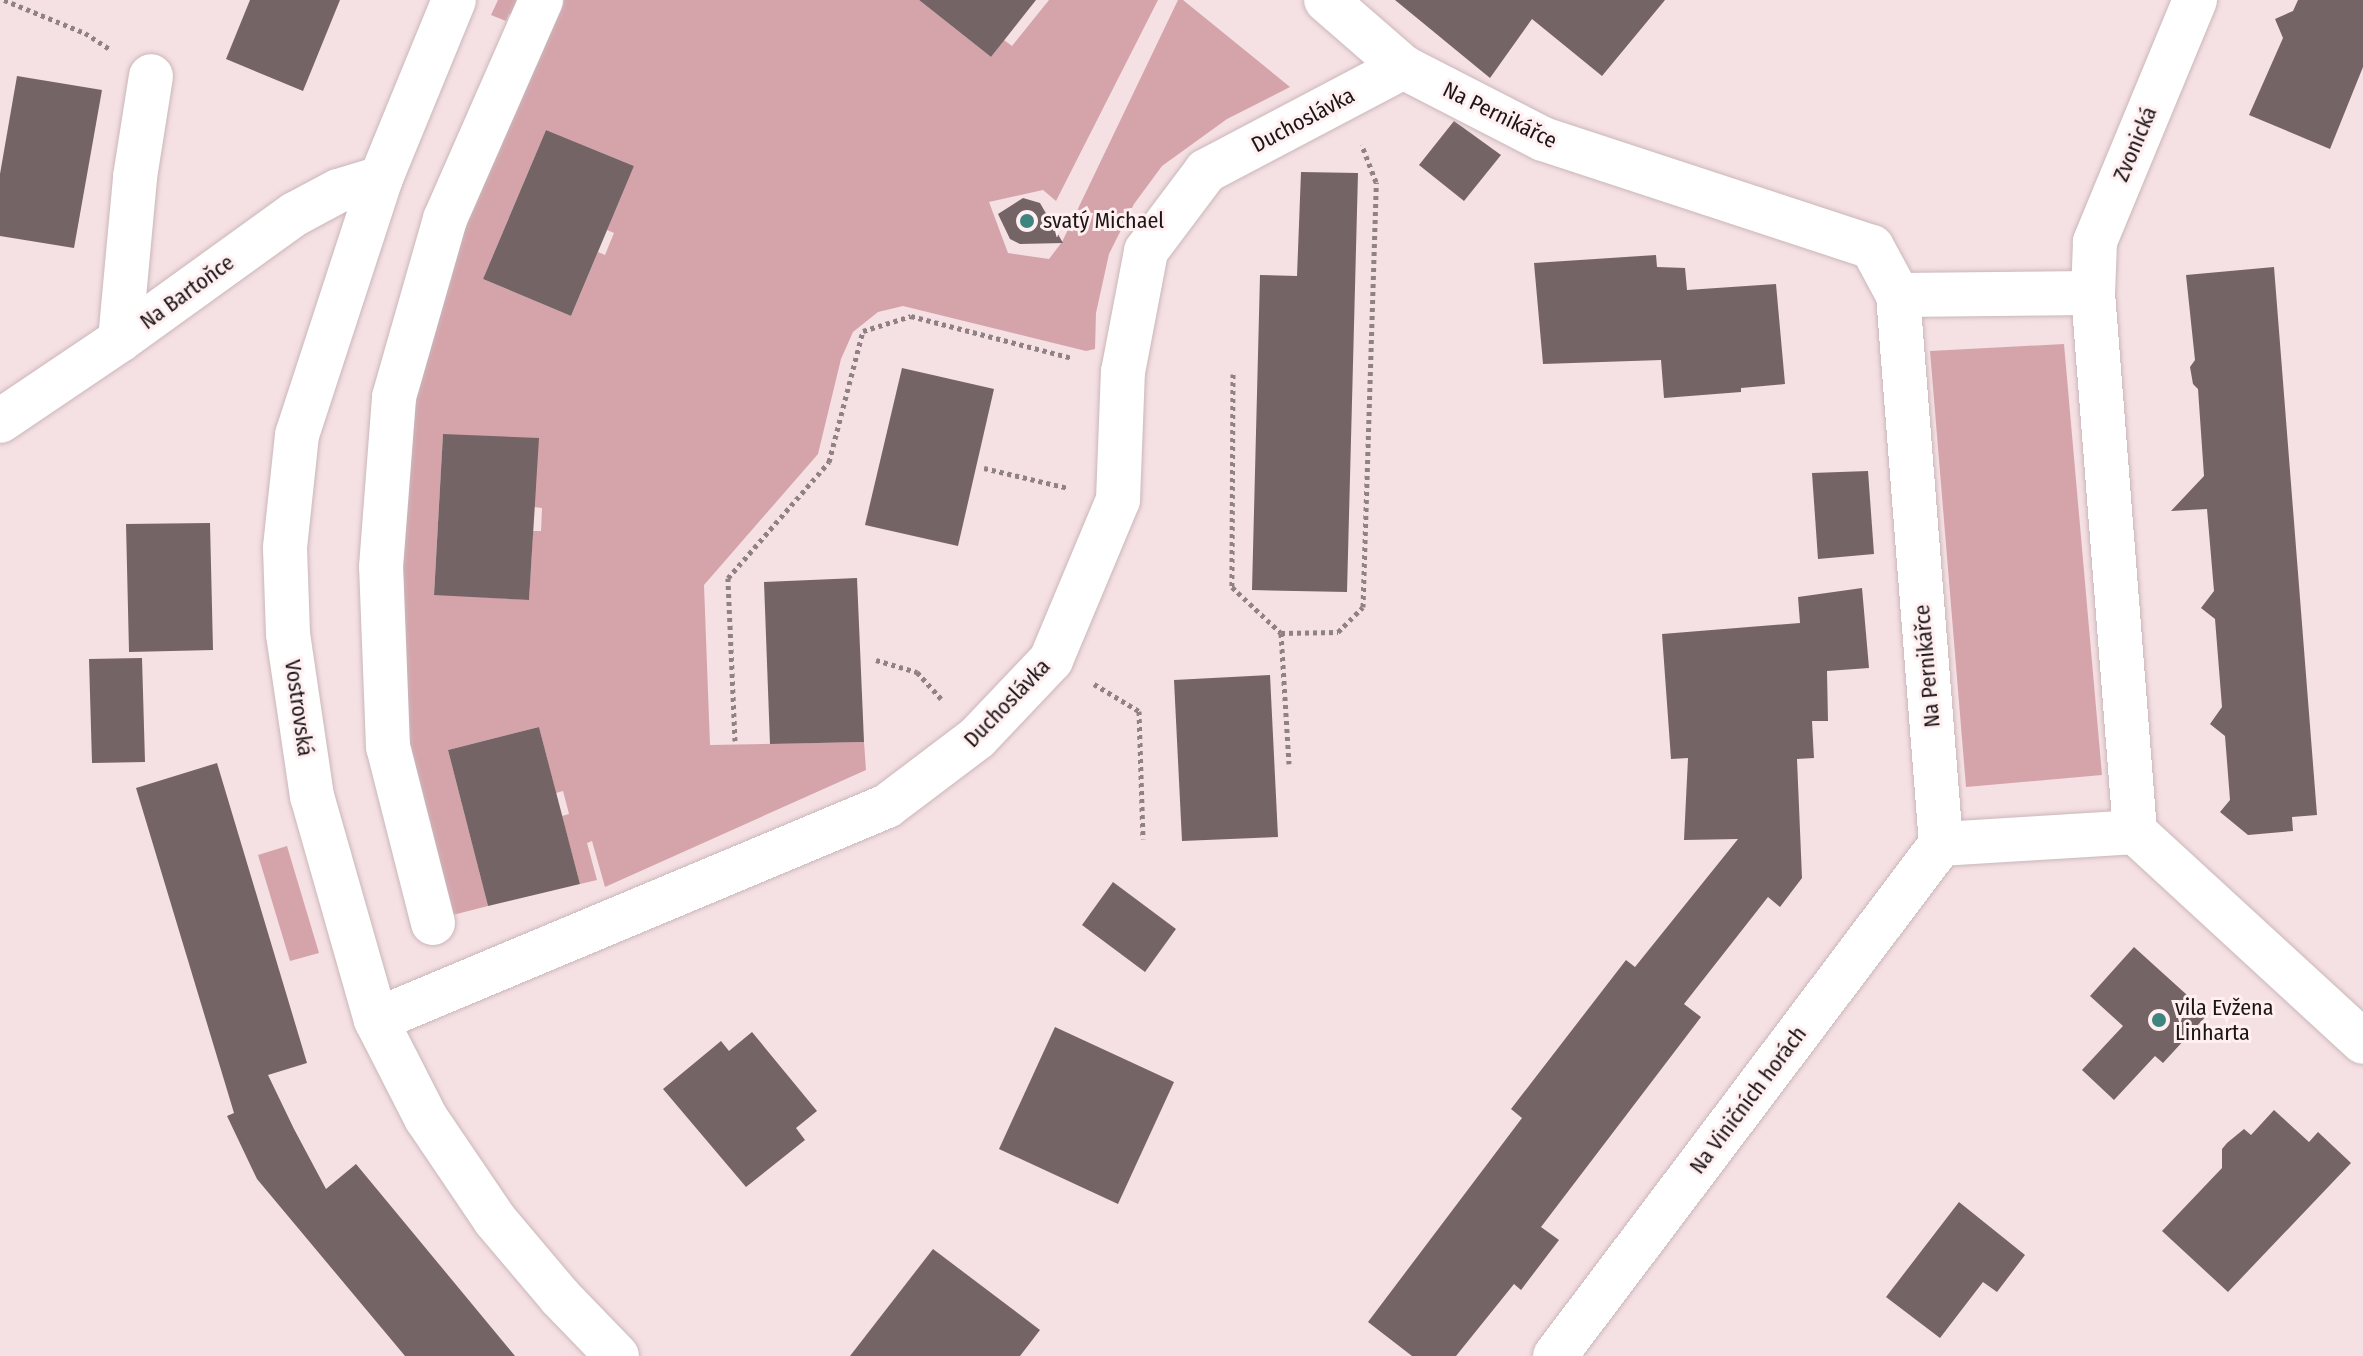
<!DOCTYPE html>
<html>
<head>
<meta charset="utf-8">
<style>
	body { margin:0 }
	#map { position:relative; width:2363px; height:1356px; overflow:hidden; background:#f5e0e3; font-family:"Fira Sans Condensed",sans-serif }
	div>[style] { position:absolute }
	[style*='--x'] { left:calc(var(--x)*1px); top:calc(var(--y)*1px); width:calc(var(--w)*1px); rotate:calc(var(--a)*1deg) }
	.green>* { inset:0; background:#d5a4ab }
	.building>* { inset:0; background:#756466 }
	.path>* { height:5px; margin-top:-2.5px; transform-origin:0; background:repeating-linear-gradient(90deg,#908284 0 4px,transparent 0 8px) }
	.roads { filter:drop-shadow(0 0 2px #cab7ba) drop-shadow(0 0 2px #cab7ba) }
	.minor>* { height:44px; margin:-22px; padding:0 22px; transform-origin:22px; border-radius:22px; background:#fff }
	.dots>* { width:22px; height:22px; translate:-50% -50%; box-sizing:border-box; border:4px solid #ffeff1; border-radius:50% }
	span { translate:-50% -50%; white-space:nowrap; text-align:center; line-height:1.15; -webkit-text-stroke:6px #ffeff1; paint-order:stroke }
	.street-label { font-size:22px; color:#1c1516 }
	.poi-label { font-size:22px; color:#1c1516 }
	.left { translate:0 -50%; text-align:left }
</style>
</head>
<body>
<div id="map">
	<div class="green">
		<div style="clip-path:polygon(evenodd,498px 0,919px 0,991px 57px,1004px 40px,1012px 46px,1049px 0,1158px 0,1056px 201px,1043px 190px,989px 202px,1008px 253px,1049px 259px,1062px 242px,1178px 0,1183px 0,1290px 87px,1227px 119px,1162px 166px,1134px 204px,1109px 254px,1096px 313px,1095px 349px,1086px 351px,903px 306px,878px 312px,853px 332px,841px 359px,818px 454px,704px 585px,710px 745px,864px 742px,866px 770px,605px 887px,592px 841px,587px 843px,597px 880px,580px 884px,562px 816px,569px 814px,563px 791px,556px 793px,539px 727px,448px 750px,488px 906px,429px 921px,392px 781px,382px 432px,523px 20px,509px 14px,506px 21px,491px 15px,498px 0,546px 130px,634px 166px,607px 230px,614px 233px,605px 255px,598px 252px,571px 316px,483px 279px,546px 130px,498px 0,443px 435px,534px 507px,542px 508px,541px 531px,533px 531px,529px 600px,434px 594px,443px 435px)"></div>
		<div style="clip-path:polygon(2064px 344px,2102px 775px,1966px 787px,1930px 351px)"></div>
		<div style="clip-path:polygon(287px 846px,319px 953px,290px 961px,258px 855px)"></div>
	</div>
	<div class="building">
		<div style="clip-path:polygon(250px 0,340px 0,303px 91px,226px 59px)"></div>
		<div style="clip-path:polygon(919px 0,1036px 0,991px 57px)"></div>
		<div style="clip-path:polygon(1395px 0,1665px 0,1602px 76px,1532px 19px,1490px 78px)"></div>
		<div style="clip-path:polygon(2298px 0,2363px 0,2363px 67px,2330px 149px,2249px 115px,2283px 38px,2275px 19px,2293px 11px)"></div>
		<div style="clip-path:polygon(17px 76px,102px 90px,74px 248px,0 236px,0 174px)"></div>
		<div style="clip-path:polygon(1454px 121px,1501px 155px,1464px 201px,1419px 165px)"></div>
		<div style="clip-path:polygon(546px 130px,634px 166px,571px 316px,483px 279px)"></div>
		<div style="clip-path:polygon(1301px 172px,1358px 173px,1347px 592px,1252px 590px,1260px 275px,1297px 276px)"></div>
		<div style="clip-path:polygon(1023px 198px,1040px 203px,1063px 243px,1020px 244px,1010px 239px,998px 214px)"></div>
		<div style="clip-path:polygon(1656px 255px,1657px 267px,1685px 268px,1687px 290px,1776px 284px,1785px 384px,1741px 388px,1741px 392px,1664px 398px,1661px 360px,1543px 364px,1534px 263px)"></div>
		<div style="clip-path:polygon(2274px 267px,2317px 815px,2292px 817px,2293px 831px,2248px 835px,2220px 812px,2230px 800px,2225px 736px,2210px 724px,2222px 707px,2215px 619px,2201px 608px,2214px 591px,2207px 509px,2171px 511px,2204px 476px,2198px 389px,2193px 384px,2190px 367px,2195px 360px,2186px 275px)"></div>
		<div style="clip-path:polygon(902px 368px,994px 389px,958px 546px,865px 525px)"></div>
		<div style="clip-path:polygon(443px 434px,539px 438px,529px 600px,434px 595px)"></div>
		<div style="clip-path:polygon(1868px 471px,1874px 554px,1818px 559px,1812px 473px)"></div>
		<div style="clip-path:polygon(210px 523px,213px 650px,129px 652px,126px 524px)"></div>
		<div style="clip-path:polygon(857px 578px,864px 742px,770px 744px,764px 582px)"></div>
		<div style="clip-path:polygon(1862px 588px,1869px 668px,1827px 671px,1828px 721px,1812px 721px,1814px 758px,1797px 759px,1802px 878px,1780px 907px,1768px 897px,1684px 1004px,1701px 1017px,1541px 1227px,1559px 1240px,1521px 1290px,1514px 1284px,1456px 1356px,1412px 1356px,1368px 1322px,1522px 1118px,1511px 1109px,1626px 960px,1635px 967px,1738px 839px,1684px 840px,1688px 758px,1671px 759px,1662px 634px,1800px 623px,1798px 597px)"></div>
		<div style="clip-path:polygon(142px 658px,145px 762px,92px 763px,89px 659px)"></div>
		<div style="clip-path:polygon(1270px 675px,1278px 837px,1182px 841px,1174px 680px)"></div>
		<div style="clip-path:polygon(539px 727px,580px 884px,488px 906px,448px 750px)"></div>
		<div style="clip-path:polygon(217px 763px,307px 1063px,268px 1075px,294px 1129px,326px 1189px,356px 1164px,515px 1356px,405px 1356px,257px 1179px,227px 1116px,234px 1113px,136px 788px)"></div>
		<div style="clip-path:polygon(1113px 882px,1176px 929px,1145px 972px,1082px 925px)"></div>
		<div style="clip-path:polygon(2134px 947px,2208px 1014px,2163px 1063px,2155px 1056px,2114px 1100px,2082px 1070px,2123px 1026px,2090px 996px)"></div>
		<div style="clip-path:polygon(1055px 1027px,1174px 1082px,1118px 1204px,999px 1149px)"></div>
		<div style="clip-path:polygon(752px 1032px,817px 1111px,796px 1128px,805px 1140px,746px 1187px,663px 1089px,721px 1041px,729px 1051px)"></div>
		<div style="clip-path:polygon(2274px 1110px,2309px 1142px,2318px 1132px,2351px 1163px,2228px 1292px,2162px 1231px,2222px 1168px,2222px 1149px,2227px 1143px,2244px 1129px,2251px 1135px)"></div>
		<div style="clip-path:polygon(1959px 1202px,2025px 1255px,1997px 1292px,1983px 1282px,1940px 1338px,1886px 1297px)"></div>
		<div style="clip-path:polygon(933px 1249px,1040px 1330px,1020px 1356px,850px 1356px)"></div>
	</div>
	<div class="path">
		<div style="--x:4;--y:0;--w:87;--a:22.2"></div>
		<div style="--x:85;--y:33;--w:30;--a:33"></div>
		<div style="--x:1233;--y:374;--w:213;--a:90.3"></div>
		<div style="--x:1232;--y:587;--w:67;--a:43.2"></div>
		<div style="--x:1281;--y:633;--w:57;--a:-1"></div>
		<div style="--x:1338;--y:632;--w:35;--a:-45"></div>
		<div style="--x:1363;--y:607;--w:425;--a:-88.2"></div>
		<div style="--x:1376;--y:182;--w:40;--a:-111"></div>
		<div style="--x:984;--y:468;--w:86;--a:13.4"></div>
		<div style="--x:1281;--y:633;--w:131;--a:86.5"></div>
		<div style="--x:876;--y:660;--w:43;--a:16.3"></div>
		<div style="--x:917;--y:672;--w:36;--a:48"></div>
		<div style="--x:1094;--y:684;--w:52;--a:31"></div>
		<div style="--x:1139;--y:711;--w:128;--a:88.2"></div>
		<div style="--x:735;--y:741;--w:163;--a:-92.5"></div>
		<div style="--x:728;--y:578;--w:154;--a:-49"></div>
		<div style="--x:829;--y:462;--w:135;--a:-75.5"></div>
		<div style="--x:863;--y:331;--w:50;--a:-17.4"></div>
		<div style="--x:911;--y:316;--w:166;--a:14.6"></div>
	</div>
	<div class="roads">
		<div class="minor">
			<div style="--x:454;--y:0;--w:192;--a:112.3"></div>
			<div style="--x:381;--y:178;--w:270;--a:108.1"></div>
			<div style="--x:297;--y:435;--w:114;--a:96.1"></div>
			<div style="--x:285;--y:548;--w:86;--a:88"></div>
			<div style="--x:288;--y:634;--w:164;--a:81.6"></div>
			<div style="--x:312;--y:796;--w:233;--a:74.1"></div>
			<div style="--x:376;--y:1020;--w:110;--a:63"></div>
			<div style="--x:426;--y:1118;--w:123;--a:55.9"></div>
			<div style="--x:495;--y:1220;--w:101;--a:49.8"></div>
			<div style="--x:560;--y:1297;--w:82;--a:46"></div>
			<div style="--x:1326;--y:0;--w:102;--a:41"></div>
			<div style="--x:1403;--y:67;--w:157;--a:27.2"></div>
			<div style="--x:1543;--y:139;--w:346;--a:18.2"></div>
			<div style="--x:1872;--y:247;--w:55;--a:61.6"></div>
			<div style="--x:1898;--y:295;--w:551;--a:85.52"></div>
			<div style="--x:2195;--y:0;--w:262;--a:112.5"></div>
			<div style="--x:2095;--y:242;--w:51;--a:92.2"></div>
			<div style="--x:2093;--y:293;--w:541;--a:85.54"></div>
			<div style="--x:2135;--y:832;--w:310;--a:42.6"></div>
			<div style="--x:1898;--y:295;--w:195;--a:-0.6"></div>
			<div style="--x:120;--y:340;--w:164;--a:-84.7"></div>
			<div style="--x:135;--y:177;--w:102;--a:-81"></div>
			<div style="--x:0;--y:421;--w:145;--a:-34"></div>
			<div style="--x:120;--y:340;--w:216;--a:-35.8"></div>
			<div style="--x:295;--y:214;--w:49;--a:-28.1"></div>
			<div style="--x:338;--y:191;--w:45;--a:-16.8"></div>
			<div style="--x:1941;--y:844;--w:194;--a:-3.5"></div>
			<div style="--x:433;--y:923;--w:182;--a:-104.3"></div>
			<div style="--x:388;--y:747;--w:180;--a:-92.2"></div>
			<div style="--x:381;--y:567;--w:170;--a:-85.6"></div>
			<div style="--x:394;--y:397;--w:185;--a:-74"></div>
			<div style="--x:445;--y:219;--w:239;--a:-66.3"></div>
			<div style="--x:376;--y:1020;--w:554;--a:-22.72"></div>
			<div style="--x:887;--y:806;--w:113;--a:-37.1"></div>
			<div style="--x:977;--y:738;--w:108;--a:-46.5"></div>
			<div style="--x:1051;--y:660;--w:173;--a:-67.3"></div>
			<div style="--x:1118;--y:500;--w:128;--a:-87.8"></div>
			<div style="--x:1123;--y:372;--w:123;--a:-79.2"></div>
			<div style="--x:1146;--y:251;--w:100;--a:-53.1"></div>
			<div style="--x:1206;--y:171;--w:223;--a:-27.8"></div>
			<div style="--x:1555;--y:1356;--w:641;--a:-52.99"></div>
		</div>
	</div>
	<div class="dots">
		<div style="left:1027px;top:221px;background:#3e857f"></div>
		<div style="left:2159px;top:1020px;background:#3e857f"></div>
	</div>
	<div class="street-label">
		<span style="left:1500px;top:115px;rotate:26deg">Na Pernikářce</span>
		<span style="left:1303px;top:120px;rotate:-28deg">Duchoslávka</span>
		<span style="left:2135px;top:144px;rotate:-67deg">Zvonická</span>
		<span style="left:187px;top:292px;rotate:-36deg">Na Bartoňce</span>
		<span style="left:1927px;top:666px;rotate:-95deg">Na Pernikářce</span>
		<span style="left:1007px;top:703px;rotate:-46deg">Duchoslávka</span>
		<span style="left:299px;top:708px;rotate:82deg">Vostrovská</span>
		<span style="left:1748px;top:1100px;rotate:-53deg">Na Viničních horách</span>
	</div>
	<div class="poi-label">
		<span class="left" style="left:1043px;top:221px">svatý Michael</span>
		<span class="left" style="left:2175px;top:1020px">vila Evžena<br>Linharta</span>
	</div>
</div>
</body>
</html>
